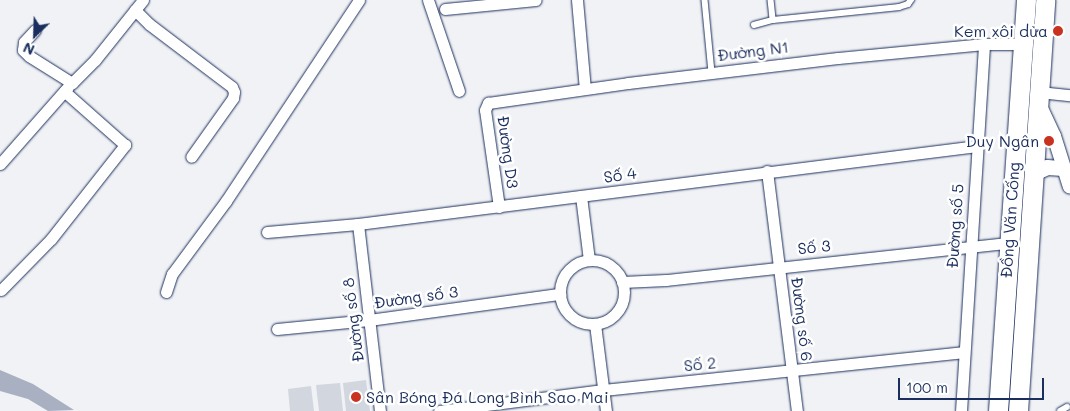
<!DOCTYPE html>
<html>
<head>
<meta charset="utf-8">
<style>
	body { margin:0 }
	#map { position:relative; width:1070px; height:411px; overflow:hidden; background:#f1f2f5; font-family:Mali,sans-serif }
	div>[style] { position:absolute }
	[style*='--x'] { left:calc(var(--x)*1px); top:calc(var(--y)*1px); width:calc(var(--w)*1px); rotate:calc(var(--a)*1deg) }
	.green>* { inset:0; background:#d2d6df }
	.water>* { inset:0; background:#a8b0c2 }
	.roads { filter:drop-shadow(0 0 1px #1b2f5e) drop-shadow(0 0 1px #1b2f5e) }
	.service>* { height:5.5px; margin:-2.75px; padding:0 2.75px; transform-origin:2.75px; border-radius:2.75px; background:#fff }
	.minor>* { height:11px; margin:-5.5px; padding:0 5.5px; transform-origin:5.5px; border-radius:5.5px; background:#fff }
	.minor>.ring { margin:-5.5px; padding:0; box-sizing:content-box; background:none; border:11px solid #fff; border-radius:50% }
	.tertiary>* { height:14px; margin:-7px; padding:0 7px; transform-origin:7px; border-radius:7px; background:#fff }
	.secondary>* { height:15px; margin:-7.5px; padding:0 7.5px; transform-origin:7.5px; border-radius:7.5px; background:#fff }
	.trunk>* { height:19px; margin:-9.5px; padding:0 9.5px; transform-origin:9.5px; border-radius:9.5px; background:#fff }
	.dots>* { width:14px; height:14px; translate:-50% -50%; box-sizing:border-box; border:2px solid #fff; border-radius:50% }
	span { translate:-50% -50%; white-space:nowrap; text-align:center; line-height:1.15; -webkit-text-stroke:5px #fff; paint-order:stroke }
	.poi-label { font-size:16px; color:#1b2f5e }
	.right { translate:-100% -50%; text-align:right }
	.left { translate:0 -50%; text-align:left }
	.street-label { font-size:16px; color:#1b2f5e }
	.north { position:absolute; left:10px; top:10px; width:50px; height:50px; -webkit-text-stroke:4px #fff; paint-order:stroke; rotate:204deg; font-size:14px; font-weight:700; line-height:20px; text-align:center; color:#1b2f5e }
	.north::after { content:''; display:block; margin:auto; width:18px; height:22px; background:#1b2f5e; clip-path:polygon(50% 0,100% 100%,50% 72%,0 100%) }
	.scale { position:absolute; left:898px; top:378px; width:146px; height:22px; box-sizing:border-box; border:2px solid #1b2f5e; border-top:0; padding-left:6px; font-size:15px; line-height:18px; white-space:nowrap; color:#1b2f5e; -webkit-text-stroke:4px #fff; paint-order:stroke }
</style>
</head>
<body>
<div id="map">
	<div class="green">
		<div style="clip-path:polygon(366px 380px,370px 411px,346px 411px,343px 383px)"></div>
		<div style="clip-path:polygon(340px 383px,343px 411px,319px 411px,316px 385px)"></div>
		<div style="clip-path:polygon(311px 386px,314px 411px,290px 411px,288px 389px)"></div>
	</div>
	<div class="water">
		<div style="clip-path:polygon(0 370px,33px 384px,74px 410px,48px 411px,28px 399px,0 391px)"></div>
	</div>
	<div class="roads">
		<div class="service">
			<div style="--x:705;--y:0;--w:73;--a:84.5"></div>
			<div style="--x:771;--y:0;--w:20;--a:84"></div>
			<div style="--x:773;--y:20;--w:127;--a:-5.9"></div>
			<div style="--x:899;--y:7;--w:9;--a:-18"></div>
			<div style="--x:908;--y:4;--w:5;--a:-53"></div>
			<div style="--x:754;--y:25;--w:20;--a:-15"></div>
			<div style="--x:1060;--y:411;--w:8;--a:-30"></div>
		</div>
		<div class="minor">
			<div style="--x:143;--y:0;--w:13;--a:129"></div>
			<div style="--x:135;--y:10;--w:20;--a:45"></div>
			<div style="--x:149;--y:24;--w:104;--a:37.2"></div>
			<div style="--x:232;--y:87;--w:5;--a:68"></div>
			<div style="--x:234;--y:92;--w:6;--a:99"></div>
			<div style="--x:233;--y:98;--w:72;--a:125.4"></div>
			<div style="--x:428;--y:0;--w:96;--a:71.2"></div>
			<div style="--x:577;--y:0;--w:89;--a:84.9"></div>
			<div style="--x:445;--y:9;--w:91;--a:-5.6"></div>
			<div style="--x:35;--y:30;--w:16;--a:133"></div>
			<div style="--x:24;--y:42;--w:8;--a:97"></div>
			<div style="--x:23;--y:50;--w:8;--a:45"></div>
			<div style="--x:29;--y:56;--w:51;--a:32.1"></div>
			<div style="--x:72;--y:83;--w:33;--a:-45"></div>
			<div style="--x:95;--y:60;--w:64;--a:-51.3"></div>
			<div style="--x:1039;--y:92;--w:31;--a:6"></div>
			<div style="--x:0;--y:164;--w:103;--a:-48.6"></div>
			<div style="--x:767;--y:171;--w:242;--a:82.9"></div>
			<div style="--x:581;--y:196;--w:64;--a:82.9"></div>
			<div style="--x:499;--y:207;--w:98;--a:-98.2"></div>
			<div style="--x:485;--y:110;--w:8;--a:-67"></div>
			<div style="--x:488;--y:103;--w:141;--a:-8.1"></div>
			<div style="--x:628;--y:83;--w:211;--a:-6.8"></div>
			<div style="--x:838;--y:58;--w:147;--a:-5.5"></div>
			<div style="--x:984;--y:44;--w:39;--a:0"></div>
			<div style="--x:358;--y:224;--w:188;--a:83.3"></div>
			<div style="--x:267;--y:232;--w:91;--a:-5"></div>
			<div style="--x:358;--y:224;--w:624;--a:-7.18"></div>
			<div class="ring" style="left:560px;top:260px;width:53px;height:53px"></div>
			<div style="--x:622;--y:282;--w:44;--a:-2.6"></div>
			<div style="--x:666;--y:280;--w:345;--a:-6.2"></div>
			<div style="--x:1;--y:290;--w:71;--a:-45.6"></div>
			<div style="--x:51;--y:239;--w:120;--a:-51.8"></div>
			<div style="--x:125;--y:145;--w:81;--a:-138.5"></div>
			<div style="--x:166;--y:292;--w:19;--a:-72"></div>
			<div style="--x:172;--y:274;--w:91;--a:-53.5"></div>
			<div style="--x:226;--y:201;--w:241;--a:-56.5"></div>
			<div style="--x:595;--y:324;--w:88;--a:82.8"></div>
			<div style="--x:277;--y:329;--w:92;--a:-5.6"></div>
			<div style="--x:369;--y:320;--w:193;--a:-7.8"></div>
			<div style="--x:439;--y:411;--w:166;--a:-7.3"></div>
			<div style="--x:604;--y:390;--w:362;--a:-6"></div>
			<div style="--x:961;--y:411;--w:368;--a:-86.4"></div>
		</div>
		<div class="tertiary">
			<div style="--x:1039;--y:104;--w:35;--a:65"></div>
			<div style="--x:1054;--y:136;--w:53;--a:72.6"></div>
		</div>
		<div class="secondary">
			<div style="--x:1034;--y:173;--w:14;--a:-25"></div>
			<div style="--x:1047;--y:167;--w:16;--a:4"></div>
		</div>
		<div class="trunk">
			<div style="--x:998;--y:411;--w:412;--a:-86.1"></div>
			<div style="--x:1018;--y:411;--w:412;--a:-86.2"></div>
		</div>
	</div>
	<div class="dots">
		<div style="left:1058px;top:31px;background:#c8321e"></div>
		<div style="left:1049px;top:141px;background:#c8321e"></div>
		<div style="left:356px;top:397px;background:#c8321e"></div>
	</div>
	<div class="poi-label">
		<span class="right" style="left:1048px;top:31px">Kem xôi dừa</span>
		<span class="right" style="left:1039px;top:141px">Duy Ngân</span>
		<span class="left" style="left:366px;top:397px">Sân Bóng Đá Long Bình Sao Mai</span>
	</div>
	<div class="street-label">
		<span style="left:753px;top:51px;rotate:-7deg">Đường N1</span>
		<span style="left:508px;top:152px;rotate:82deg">Đường D3</span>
		<span style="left:620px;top:175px;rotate:-8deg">Số 4</span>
		<span style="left:1010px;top:220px;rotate:-86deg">Đồng Văn Cống</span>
		<span style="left:955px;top:226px;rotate:-86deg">Đường số 5</span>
		<span style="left:814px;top:247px;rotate:-6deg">Số 3</span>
		<span style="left:416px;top:297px;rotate:-8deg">Đường số 3</span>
		<span style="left:802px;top:319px;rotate:83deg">Đường số 6</span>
		<span style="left:353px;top:320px;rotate:-97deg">Đường số 8</span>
		<span style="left:700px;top:364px;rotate:-6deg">Số 2</span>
	</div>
	<div class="north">N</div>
	<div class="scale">100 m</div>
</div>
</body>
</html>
